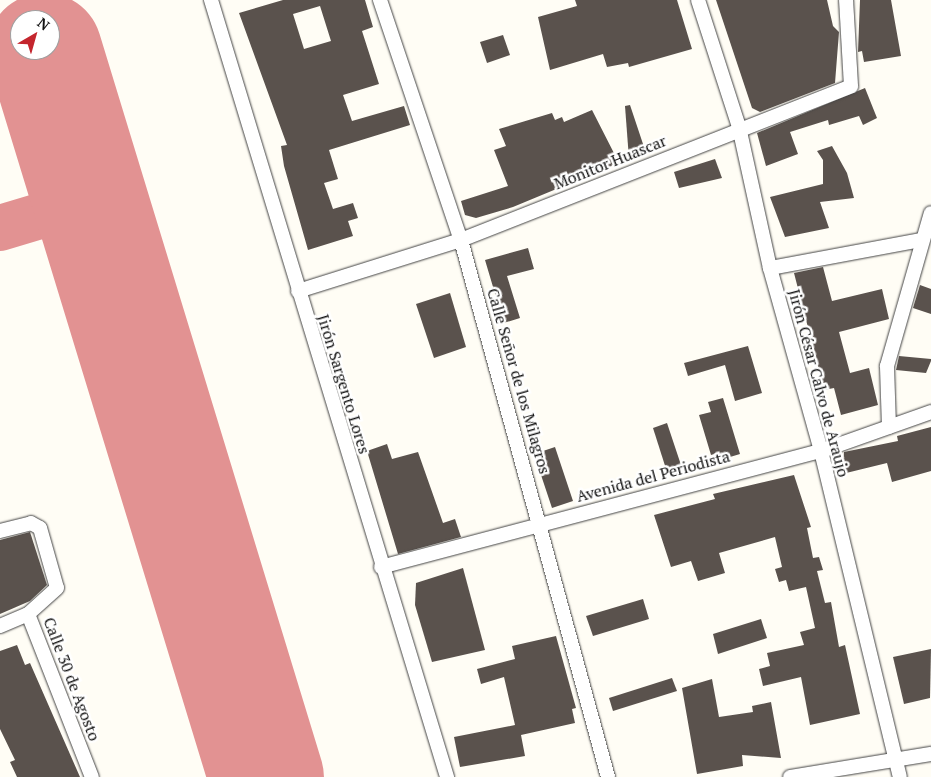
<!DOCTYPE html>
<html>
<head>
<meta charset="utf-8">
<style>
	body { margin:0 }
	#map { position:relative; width:931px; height:777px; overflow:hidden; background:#fffdf5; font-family:"PT Serif",serif }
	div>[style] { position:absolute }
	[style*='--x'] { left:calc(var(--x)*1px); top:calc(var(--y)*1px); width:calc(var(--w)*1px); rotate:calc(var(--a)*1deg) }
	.taxiway>* { height:46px; margin:-23px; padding:0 23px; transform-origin:23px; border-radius:23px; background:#e29292 }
	.runway>* { height:115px; margin:-57.5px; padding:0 57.5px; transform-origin:57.5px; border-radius:57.5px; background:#e29292 }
	.building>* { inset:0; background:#5a524d }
	.roads { filter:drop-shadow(0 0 1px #444) drop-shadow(0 0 1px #444) }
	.minor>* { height:14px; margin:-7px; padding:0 7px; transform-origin:7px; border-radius:7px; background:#fff }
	span { translate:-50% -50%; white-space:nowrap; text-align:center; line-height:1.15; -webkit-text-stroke:5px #fff; paint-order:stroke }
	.street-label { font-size:16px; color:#111 }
	.north { position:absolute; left:10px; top:10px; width:50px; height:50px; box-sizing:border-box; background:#fff; border:1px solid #a0a0a0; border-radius:50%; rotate:38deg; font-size:14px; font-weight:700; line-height:20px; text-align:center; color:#111 }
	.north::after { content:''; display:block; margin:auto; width:18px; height:22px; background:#c4262e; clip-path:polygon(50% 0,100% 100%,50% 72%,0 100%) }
</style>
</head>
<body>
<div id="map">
	<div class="taxiway">
		<div style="--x:0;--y:228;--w:94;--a:-16.7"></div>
	</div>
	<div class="runway">
		<div style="--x:44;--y:50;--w:760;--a:73.02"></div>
	</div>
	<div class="building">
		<div style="clip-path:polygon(evenodd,283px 0,365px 0,373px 27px,362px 31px,379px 84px,343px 95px,352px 121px,404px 106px,410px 125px,329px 150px,338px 179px,324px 183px,333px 209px,353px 203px,358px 218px,348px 221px,353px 236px,308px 250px,284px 166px,281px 146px,287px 145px,239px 13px,283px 0,320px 6px,331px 41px,304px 49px,293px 14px,320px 6px)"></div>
		<div style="clip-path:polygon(575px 0,677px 0,692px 49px,629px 67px,628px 63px,607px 67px,603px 54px,550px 70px,538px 17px,577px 6px)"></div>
		<div style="clip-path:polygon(716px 0,827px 0,833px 26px,839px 32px,835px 83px,760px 112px,752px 108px)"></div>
		<div style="clip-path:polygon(860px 0,891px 0,901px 56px,864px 62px,862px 51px,858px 52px)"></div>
		<div style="clip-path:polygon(503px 35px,510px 55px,487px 63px,480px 42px)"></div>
		<div style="clip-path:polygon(865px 88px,877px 118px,863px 125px,859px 116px,829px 125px,828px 120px,790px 132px,798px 154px,766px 166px,757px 133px)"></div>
		<div style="clip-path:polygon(630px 105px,646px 153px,629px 159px,625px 106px)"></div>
		<div style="clip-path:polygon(592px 110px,619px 163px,513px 207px,476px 218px,465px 215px,461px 201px,508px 186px,494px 150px,506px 146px,499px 129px,552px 113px,555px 120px,562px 117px,564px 122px)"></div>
		<div style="clip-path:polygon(832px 146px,847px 173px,854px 198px,820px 202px,829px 228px,785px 237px,770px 197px,823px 184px,823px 160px,817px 151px)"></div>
		<div style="clip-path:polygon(715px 159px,722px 178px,679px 188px,674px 172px)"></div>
		<div style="clip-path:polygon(528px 248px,534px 269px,507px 276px,520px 318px,497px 325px,488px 299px,496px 297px,485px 260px)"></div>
		<div style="clip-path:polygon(823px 267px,832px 301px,882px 289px,889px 319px,839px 332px,850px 373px,869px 368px,878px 405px,841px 415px,834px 388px,824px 390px,794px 273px)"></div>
		<div style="clip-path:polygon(920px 285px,931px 289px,931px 314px,913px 308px)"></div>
		<div style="clip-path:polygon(450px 293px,466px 347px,434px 358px,416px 304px)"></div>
		<div style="clip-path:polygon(748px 346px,762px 393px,735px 401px,725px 365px,688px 376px,684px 363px)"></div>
		<div style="clip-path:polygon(899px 356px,931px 359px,931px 361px,926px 373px,896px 370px)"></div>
		<div style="clip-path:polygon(723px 398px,740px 454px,720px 460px,718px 453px,711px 455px,699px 415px,711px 412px,708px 402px)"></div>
		<div style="clip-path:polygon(667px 423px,682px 468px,667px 472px,653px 428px)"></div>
		<div style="clip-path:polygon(931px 427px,931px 471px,892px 482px,887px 463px,842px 474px,844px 452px,898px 441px,897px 436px)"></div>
		<div style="clip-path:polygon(387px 444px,392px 459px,418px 452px,443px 523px,455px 519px,461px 537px,398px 554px,367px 451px)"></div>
		<div style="clip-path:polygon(555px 447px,573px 501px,552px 508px,534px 454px)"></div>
		<div style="clip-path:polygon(794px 475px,811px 527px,807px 528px,813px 558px,819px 557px,823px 570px,817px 571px,825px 603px,831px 602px,839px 647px,845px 645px,860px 714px,810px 725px,801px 677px,763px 686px,759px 669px,770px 666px,767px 653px,804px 645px,800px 632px,815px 628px,806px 587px,789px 591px,786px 580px,779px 582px,775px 569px,782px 567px,775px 537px,719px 553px,725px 573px,698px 581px,691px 561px,671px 567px,654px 515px,715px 499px,713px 494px)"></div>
		<div style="clip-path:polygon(30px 532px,47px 585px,30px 601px,0 614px,0 540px)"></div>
		<div style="clip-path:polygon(463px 568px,485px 650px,432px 662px,415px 605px,416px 583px)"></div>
		<div style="clip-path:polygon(643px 599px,649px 619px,593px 636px,586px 616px)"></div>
		<div style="clip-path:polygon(761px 619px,767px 638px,718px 654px,713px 634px)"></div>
		<div style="clip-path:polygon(556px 636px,576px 708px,572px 709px,575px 723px,521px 735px,525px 756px,460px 767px,454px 737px,515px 725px,504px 677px,481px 684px,477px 669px,515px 659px,512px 646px)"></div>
		<div style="clip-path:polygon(17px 645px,25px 665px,30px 663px,80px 777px,17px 777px,10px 762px,15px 760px,0 729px,0 651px)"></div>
		<div style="clip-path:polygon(931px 649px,930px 698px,904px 704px,893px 657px)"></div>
		<div style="clip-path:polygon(672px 678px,677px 691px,613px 711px,609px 698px)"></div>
		<div style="clip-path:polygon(712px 679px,719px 717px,753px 712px,752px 706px,771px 702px,781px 758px,742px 755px,743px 766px,697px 774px,682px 688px)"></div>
	</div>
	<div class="roads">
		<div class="minor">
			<div style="--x:211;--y:0;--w:812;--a:73.1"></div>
			<div style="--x:380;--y:0;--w:253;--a:71.4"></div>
			<div style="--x:461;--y:240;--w:557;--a:74.69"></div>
			<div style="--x:698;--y:0;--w:133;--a:72.1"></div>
			<div style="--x:739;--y:127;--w:144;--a:77.6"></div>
			<div style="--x:770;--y:268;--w:190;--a:74.4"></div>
			<div style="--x:821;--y:451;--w:335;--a:76.4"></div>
			<div style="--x:770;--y:268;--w:154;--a:-10.5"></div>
			<div style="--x:298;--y:291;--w:171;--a:-17.4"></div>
			<div style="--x:461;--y:240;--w:419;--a:-21.5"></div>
			<div style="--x:851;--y:86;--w:86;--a:-93.3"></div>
			<div style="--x:889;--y:427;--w:61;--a:-91.9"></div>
			<div style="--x:887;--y:366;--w:159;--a:-74"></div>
			<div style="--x:0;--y:531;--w:32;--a:-14"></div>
			<div style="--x:31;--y:523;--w:10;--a:29"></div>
			<div style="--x:40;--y:528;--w:62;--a:74.2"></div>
			<div style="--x:57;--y:588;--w:39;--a:138"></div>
			<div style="--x:28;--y:614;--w:175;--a:68.6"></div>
			<div style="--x:381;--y:567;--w:455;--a:-14.8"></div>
			<div style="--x:821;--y:451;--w:117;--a:-19.5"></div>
			<div style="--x:0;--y:626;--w:30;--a:-23"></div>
			<div style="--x:790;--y:777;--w:143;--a:-9.3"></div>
		</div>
	</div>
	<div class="street-label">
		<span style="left:610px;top:162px;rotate:-22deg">Monitor Huascar</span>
		<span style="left:519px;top:381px;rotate:74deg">Calle Señor de los Milagros</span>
		<span style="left:819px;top:383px;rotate:75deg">Jirón César Calvo de Araujo</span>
		<span style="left:344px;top:384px;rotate:73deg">Jirón Sargento Lores</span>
		<span style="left:653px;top:476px;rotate:-15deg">Avenida del Periodista</span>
		<span style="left:72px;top:679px;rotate:69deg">Calle 30 de Agosto</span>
	</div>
	<div class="north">N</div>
</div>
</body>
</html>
